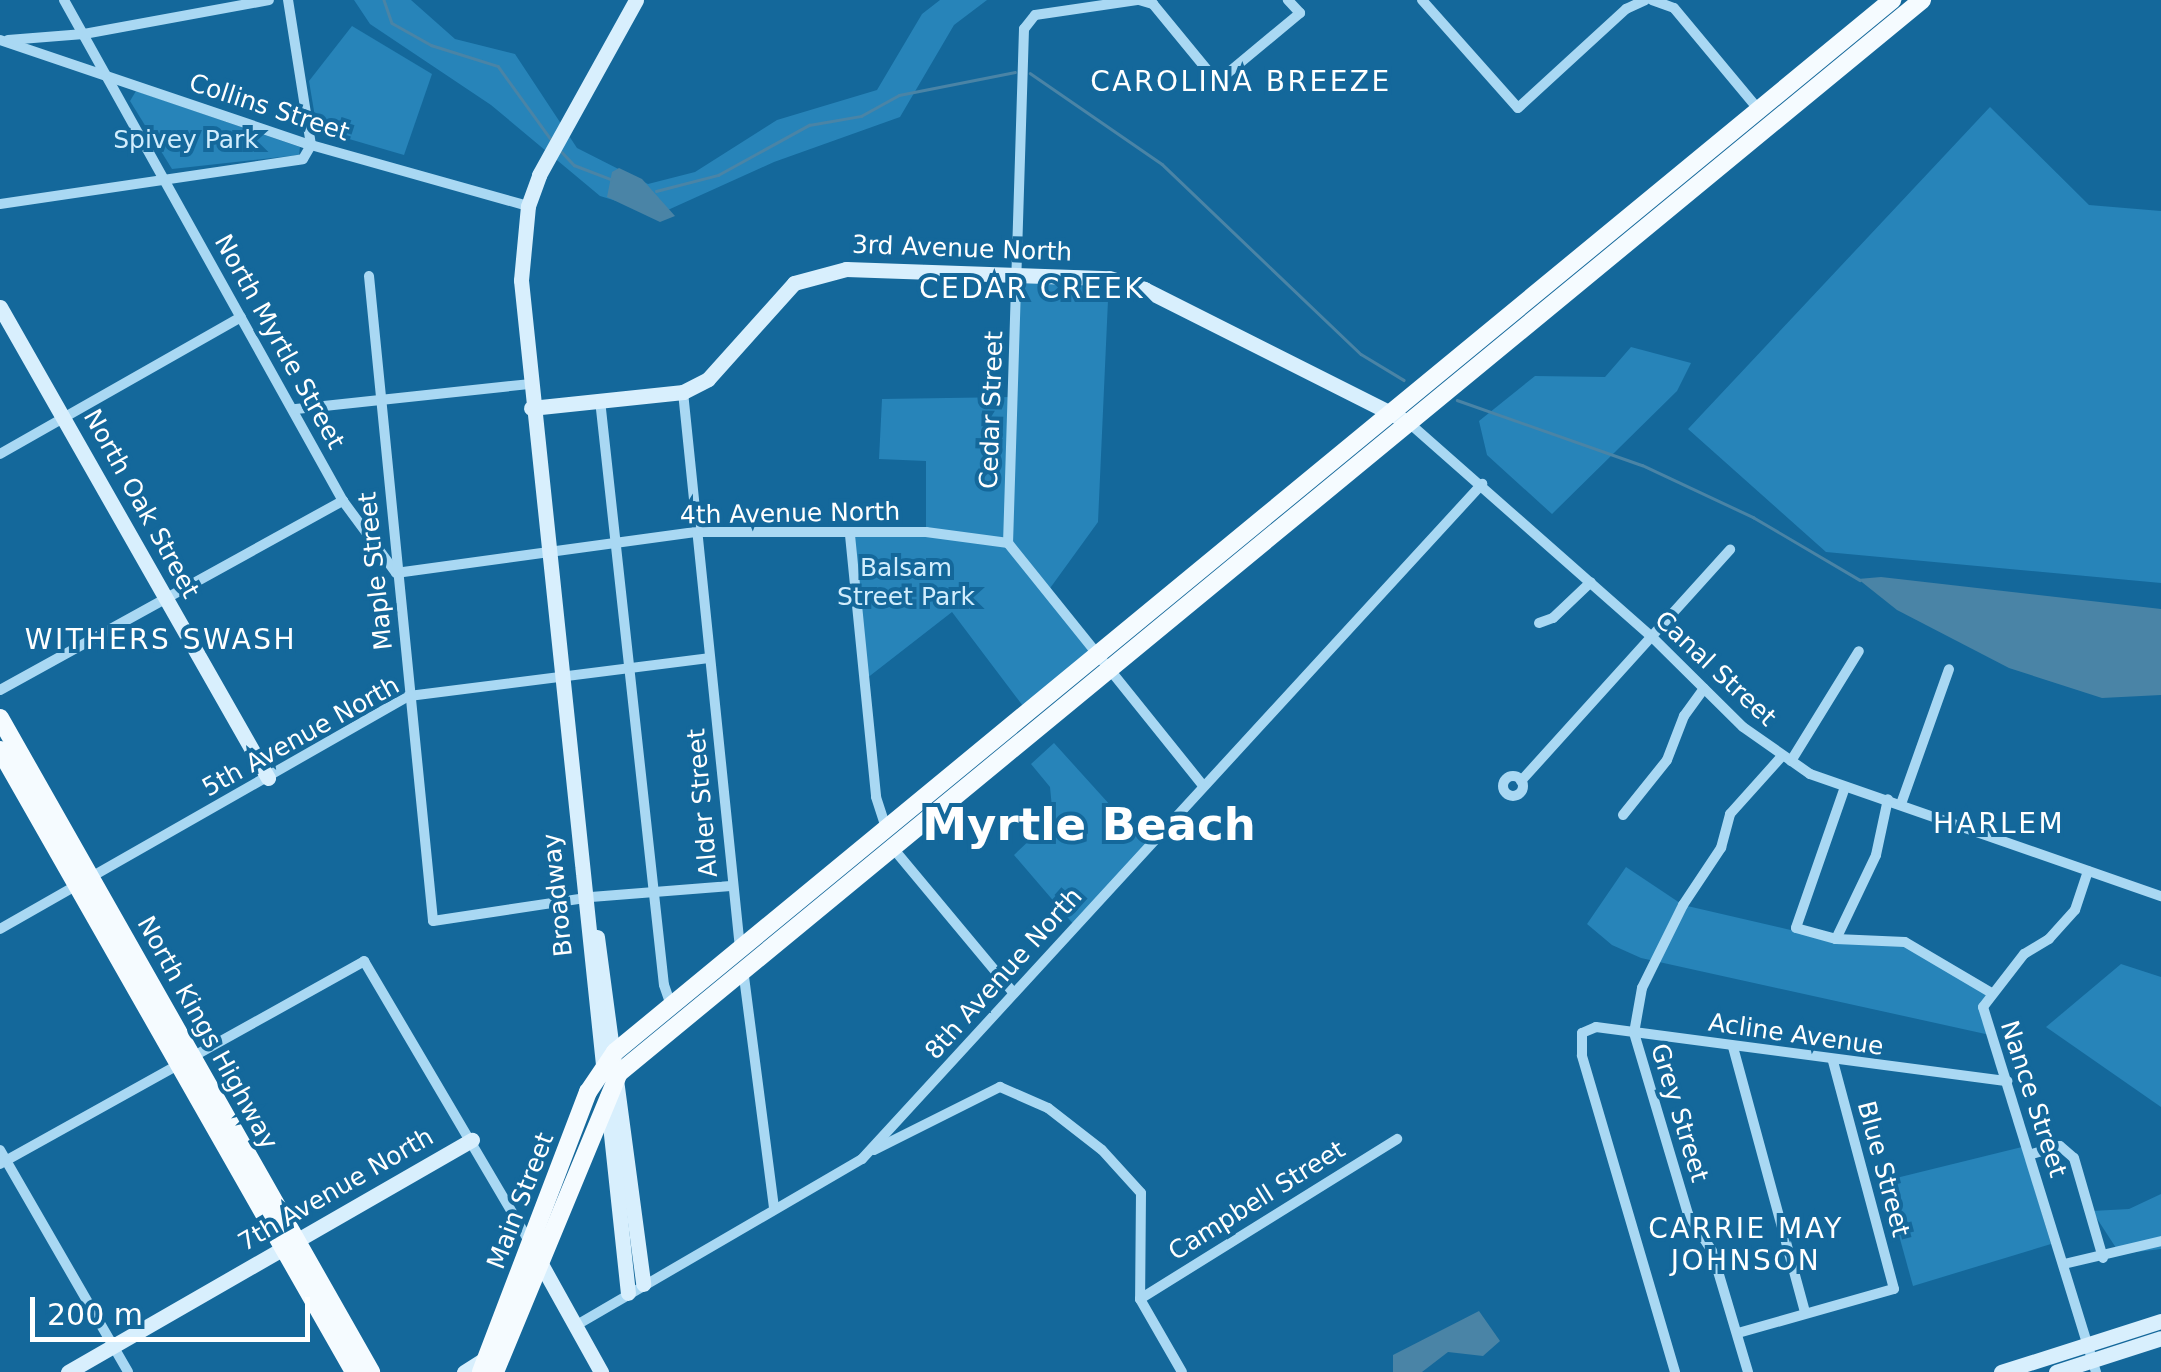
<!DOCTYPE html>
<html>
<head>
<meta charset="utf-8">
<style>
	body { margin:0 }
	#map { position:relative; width:2161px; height:1372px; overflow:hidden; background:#14689b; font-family:"DejaVu Sans",sans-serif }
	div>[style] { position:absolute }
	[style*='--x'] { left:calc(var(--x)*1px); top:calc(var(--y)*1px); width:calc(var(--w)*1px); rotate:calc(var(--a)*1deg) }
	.green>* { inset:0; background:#2784b9 }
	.water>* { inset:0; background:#4a84a6 }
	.stream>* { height:2.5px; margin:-1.25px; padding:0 1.25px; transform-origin:1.25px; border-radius:1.25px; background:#4a84a6 }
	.street>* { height:10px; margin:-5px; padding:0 5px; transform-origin:5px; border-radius:5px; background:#a9d8f3 }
	.street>.ring { margin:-5px; padding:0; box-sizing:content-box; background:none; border:10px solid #a9d8f3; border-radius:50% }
	.secondary>* { height:15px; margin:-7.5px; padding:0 7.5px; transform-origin:7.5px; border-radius:7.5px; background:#d8effd }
	.primary>* { height:18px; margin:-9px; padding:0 9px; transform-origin:9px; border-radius:9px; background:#f5fbff }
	span { translate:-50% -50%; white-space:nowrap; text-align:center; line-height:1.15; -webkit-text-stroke:8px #14689b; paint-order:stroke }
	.street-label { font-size:25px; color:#fff }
	.park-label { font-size:25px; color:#d1edfd }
	.neighbourhood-label { font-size:28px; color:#fff; letter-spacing:2.5px }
	.town-label { font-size:45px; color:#fff; font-weight:700 }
	.scale { position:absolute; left:30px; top:1297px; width:280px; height:45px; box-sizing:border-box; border:5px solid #fff; border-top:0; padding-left:12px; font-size:30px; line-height:35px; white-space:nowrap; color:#fff; -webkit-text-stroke:8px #14689b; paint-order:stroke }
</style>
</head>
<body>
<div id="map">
	<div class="green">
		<div style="clip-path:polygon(354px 0,411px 0,455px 39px,515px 54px,577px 148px,648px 184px,695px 172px,777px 120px,877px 90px,922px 14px,940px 0,987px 0,954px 25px,900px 117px,774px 162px,659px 214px,600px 196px,491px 105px,370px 24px)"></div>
		<div style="clip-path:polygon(352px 26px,432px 74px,404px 155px,325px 132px,316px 123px,309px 81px)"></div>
		<div style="clip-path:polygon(136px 91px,300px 147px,299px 155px,172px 169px,130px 101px)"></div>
		<div style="clip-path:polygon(1990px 107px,2089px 205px,2161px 211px,2161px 583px,1826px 552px,1688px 429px)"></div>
		<div style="clip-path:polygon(1109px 278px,1098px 522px,1048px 591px,1099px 655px,1029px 714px,952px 612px,862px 682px,850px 535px,926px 532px,926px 461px,879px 459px,882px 399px,1013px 397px,1016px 279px)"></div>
		<div style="clip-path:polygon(1631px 347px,1691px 363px,1677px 391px,1552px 514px,1487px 455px,1479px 421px,1535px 376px,1605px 377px)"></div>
		<div style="clip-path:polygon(1054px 743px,1148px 847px,1075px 926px,1014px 855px,1053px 818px,1050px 787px,1031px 764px)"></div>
		<div style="clip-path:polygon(1626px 867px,1683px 905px,1799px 932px,1905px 942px,1990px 992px,1984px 1017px,1990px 1035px,1641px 958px,1612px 945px,1587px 924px)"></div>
		<div style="clip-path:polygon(2121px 964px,2161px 977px,2161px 1107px,2046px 1027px)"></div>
		<div style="clip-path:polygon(2022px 1147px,2051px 1244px,1913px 1286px,1884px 1181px)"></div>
		<div style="clip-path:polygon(2161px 1194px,2161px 1249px,2120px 1254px,2092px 1211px,2129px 1209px)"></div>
	</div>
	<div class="water">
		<div style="clip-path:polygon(619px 168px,642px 179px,675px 216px,660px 222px,607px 197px,612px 172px)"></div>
		<div style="clip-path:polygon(1881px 577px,2161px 609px,2161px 695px,2102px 698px,2009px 668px,1897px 610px,1858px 579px)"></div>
		<div style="clip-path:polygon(1479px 1311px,1500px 1341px,1483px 1356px,1448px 1352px,1422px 1372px,1393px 1372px,1393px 1355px)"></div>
	</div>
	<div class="stream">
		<div style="--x:384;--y:0;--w:24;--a:71"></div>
		<div style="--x:392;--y:23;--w:45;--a:29.4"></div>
		<div style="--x:431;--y:45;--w:70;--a:17.4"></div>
		<div style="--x:498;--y:66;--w:89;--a:54.2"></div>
		<div style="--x:1030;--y:73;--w:160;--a:34.6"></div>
		<div style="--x:1162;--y:164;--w:275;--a:43.7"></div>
		<div style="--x:1361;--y:354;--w:50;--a:31.2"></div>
		<div style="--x:562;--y:152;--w:18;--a:47"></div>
		<div style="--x:574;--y:165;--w:39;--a:21"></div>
		<div style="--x:656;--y:191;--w:64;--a:-14.5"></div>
		<div style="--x:718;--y:175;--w:104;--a:-28.8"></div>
		<div style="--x:809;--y:125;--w:53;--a:-9.8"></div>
		<div style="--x:861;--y:116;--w:43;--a:-28.9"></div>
		<div style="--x:899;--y:95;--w:118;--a:-11.2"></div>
		<div style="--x:1457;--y:400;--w:196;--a:19.4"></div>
		<div style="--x:1642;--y:465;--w:123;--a:25.1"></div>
		<div style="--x:1753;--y:517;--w:124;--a:30.5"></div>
	</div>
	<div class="street">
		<div style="--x:64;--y:0;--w:573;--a:60.89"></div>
		<div style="--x:343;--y:501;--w:89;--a:53.6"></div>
		<div style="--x:396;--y:573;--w:304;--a:-7.8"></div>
		<div style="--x:697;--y:532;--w:229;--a:0"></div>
		<div style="--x:926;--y:532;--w:83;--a:7.6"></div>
		<div style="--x:1137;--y:0;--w:103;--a:171.6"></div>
		<div style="--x:1035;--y:15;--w:18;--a:128"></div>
		<div style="--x:1024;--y:29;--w:514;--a:91.78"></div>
		<div style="--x:1008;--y:543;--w:309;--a:51.2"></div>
		<div style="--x:1139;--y:0;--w:15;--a:16"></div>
		<div style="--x:1153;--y:4;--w:101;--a:50.6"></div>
		<div style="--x:1217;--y:82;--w:108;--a:-39.7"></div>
		<div style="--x:1300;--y:13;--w:18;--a:-133"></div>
		<div style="--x:1422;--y:0;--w:144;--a:48.4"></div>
		<div style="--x:1518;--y:108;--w:147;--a:-42.5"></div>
		<div style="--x:1626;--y:9;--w:21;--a:-25"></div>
		<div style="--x:1652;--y:0;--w:23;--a:20"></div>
		<div style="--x:1674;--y:8;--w:133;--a:50.2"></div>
		<div style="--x:0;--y:40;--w:328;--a:18.7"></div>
		<div style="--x:311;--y:145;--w:225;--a:15.7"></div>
		<div style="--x:8;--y:40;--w:76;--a:-4.5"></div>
		<div style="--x:84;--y:34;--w:188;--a:-10.4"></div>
		<div style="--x:0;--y:204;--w:306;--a:-8.4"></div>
		<div style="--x:303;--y:159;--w:16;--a:-60"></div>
		<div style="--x:311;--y:145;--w:147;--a:-99"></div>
		<div style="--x:369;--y:276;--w:648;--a:84.33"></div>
		<div style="--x:433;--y:921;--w:160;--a:-8.6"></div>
		<div style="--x:591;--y:897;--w:140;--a:-4.5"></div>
		<div style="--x:683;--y:392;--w:559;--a:84.15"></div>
		<div style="--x:600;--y:400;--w:588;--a:83.76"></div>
		<div style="--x:664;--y:985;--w:24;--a:71"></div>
		<div style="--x:296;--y:409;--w:234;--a:-6.1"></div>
		<div style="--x:1408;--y:422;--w:324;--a:41.4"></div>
		<div style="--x:1651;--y:636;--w:129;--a:44.7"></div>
		<div style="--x:1743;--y:727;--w:82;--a:35"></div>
		<div style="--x:1810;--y:774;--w:372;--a:19.2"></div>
		<div style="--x:0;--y:454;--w:277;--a:-29.6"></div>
		<div style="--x:850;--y:535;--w:263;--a:84.3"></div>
		<div style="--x:876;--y:797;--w:36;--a:72"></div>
		<div style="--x:1539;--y:623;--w:15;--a:-20"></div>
		<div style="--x:1553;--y:618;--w:52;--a:-43.5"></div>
		<div style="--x:0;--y:690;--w:392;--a:-28.9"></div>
		<div style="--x:1791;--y:761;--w:129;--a:-58.3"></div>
		<div class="ring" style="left:1503px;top:776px;width:10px;height:10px"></div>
		<div style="--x:1521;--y:781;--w:312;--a:-47.9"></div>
		<div style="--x:1845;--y:787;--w:149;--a:109.2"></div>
		<div style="--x:1796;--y:928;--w:41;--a:15.4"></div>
		<div style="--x:1836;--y:939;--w:69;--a:2.5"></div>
		<div style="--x:1905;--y:942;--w:99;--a:30.5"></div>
		<div style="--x:1901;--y:804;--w:143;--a:-70.4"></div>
		<div style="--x:1623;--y:815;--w:70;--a:-51.3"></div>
		<div style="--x:1667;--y:760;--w:47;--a:-68.9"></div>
		<div style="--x:1684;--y:716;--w:34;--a:-54"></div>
		<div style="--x:892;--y:847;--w:189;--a:50.2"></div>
		<div style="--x:2088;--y:871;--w:41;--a:108.4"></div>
		<div style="--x:2075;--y:910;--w:39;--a:132"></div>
		<div style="--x:2049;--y:939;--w:29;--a:149"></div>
		<div style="--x:2024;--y:954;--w:67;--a:127.7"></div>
		<div style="--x:1983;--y:1007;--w:382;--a:72.8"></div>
		<div style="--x:0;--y:929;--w:471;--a:-29.7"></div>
		<div style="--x:409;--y:696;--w:302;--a:-7.2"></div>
		<div style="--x:1836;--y:939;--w:93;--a:-64.5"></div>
		<div style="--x:1876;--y:855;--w:57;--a:-77.9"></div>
		<div style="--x:743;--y:969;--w:241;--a:82.6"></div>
		<div style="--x:1733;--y:1047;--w:275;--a:74.8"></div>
		<div style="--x:0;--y:1150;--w:256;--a:60"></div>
		<div style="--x:874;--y:1150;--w:141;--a:-26.6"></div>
		<div style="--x:1000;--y:1087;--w:52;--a:23.6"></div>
		<div style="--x:1048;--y:1108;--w:68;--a:37.9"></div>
		<div style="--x:1102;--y:1150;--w:58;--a:47.8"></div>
		<div style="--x:1141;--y:1193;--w:106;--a:90.5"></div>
		<div style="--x:1140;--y:1299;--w:84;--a:60.1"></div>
		<div style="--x:2032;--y:1154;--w:29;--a:-16"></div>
		<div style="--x:2060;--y:1146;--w:18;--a:41"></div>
		<div style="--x:2074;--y:1158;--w:104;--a:73.8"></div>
		<div style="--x:0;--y:1164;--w:417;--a:-29.1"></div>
		<div style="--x:364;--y:961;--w:327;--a:59.5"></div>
		<div style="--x:2064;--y:1264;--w:100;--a:-13.3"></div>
		<div style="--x:1140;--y:1299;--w:303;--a:-31.9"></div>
		<div style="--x:575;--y:1326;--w:332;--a:-30.2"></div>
		<div style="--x:862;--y:1159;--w:917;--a:-47.43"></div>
		<div style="--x:1738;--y:1333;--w:162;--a:-15.8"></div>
		<div style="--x:1894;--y:1289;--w:236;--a:-105"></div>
		<div style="--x:1675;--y:1372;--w:330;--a:-106.4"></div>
		<div style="--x:1582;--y:1055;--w:22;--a:-90"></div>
		<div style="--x:1582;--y:1033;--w:15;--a:-23"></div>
		<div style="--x:1596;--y:1027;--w:415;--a:7.5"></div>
		<div style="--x:1748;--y:1372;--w:126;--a:-106.6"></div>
		<div style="--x:1712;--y:1251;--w:44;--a:-123"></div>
		<div style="--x:1688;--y:1214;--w:189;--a:-106.6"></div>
		<div style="--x:1634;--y:1033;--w:46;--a:-79.9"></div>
		<div style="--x:1642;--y:988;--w:93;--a:-63.7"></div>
		<div style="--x:1683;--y:905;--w:69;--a:-56.3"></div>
		<div style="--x:1721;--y:848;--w:35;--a:-75"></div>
		<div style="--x:1730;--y:814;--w:78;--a:-48.1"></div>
	</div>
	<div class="secondary">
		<div style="--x:0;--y:307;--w:542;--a:60.36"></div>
		<div style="--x:531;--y:408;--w:153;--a:-6"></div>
		<div style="--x:683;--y:392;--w:28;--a:-27"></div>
		<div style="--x:708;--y:379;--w:129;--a:-48.1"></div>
		<div style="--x:794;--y:283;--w:54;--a:-15.1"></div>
		<div style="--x:846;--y:269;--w:263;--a:2"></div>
		<div style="--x:1109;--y:278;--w:37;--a:17"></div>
		<div style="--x:1144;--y:289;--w:287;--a:26.7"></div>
		<div style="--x:597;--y:937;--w:350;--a:82.4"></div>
		<div style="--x:604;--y:1074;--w:798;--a:-95.97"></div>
		<div style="--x:521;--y:280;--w:74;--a:-84.6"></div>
		<div style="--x:528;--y:206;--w:33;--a:-70"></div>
		<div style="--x:539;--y:175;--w:200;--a:-61"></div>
		<div style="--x:607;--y:1097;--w:197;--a:83.9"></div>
		<div style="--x:536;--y:1255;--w:134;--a:60.9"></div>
		<div style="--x:68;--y:1372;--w:466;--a:-29.9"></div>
		<div style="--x:464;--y:1372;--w:26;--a:-32"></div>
		<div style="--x:2001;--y:1372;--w:168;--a:-17.7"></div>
		<div style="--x:2056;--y:1372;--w:110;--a:-17.9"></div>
	</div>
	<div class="primary">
		<div style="--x:0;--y:718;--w:752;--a:60.43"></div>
		<div style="--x:0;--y:750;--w:716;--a:60.35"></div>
		<div style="--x:481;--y:1372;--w:300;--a:-69.1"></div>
		<div style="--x:588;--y:1092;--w:48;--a:-56"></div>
		<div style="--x:615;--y:1052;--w:1655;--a:-39.48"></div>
		<div style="--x:495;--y:1372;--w:324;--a:-67.5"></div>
		<div style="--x:619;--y:1073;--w:1688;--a:-39.47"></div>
	</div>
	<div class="street-label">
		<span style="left:269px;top:108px;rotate:18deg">Collins Street</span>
		<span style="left:962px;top:249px;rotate:2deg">3rd Avenue North</span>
		<span style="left:279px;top:342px;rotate:61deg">North Myrtle Street</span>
		<span style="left:992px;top:410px;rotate:-88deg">Cedar Street</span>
		<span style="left:141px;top:504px;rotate:61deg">North Oak Street</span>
		<span style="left:790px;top:514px;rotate:-1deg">4th Avenue North</span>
		<span style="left:376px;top:571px;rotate:-96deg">Maple Street</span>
		<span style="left:1715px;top:669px;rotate:43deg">Canal Street</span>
		<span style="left:301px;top:737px;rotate:-29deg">5th Avenue North</span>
		<span style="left:703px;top:803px;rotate:-95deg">Alder Street</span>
		<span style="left:558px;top:895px;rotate:-96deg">Broadway</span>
		<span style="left:1004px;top:974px;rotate:-48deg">8th Avenue North</span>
		<span style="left:207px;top:1033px;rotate:61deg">North Kings Highway</span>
		<span style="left:1796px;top:1035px;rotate:8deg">Acline Avenue</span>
		<span style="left:2033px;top:1099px;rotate:72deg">Nance Street</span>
		<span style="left:1679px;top:1113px;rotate:73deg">Grey Street</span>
		<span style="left:1883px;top:1169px;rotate:75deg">Blue Street</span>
		<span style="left:336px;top:1190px;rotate:-30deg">7th Avenue North</span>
		<span style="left:521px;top:1201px;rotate:-69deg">Main Street</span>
		<span style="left:1257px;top:1201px;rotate:-32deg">Campbell Street</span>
	</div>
	<div class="park-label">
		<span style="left:186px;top:140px">Spivey Park</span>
		<span style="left:906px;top:583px">Balsam<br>Street Park</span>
	</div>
	<div class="neighbourhood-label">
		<span style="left:1241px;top:82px">CAROLINA BREEZE</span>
		<span style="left:1032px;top:289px">CEDAR CREEK</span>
		<span style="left:161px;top:640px">WITHERS SWASH</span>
		<span style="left:1999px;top:824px">HARLEM</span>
		<span style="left:1746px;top:1245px">CARRIE MAY<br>JOHNSON</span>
	</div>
	<div class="town-label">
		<span style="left:1089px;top:825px">Myrtle Beach</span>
	</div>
	<div class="scale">200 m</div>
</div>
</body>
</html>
